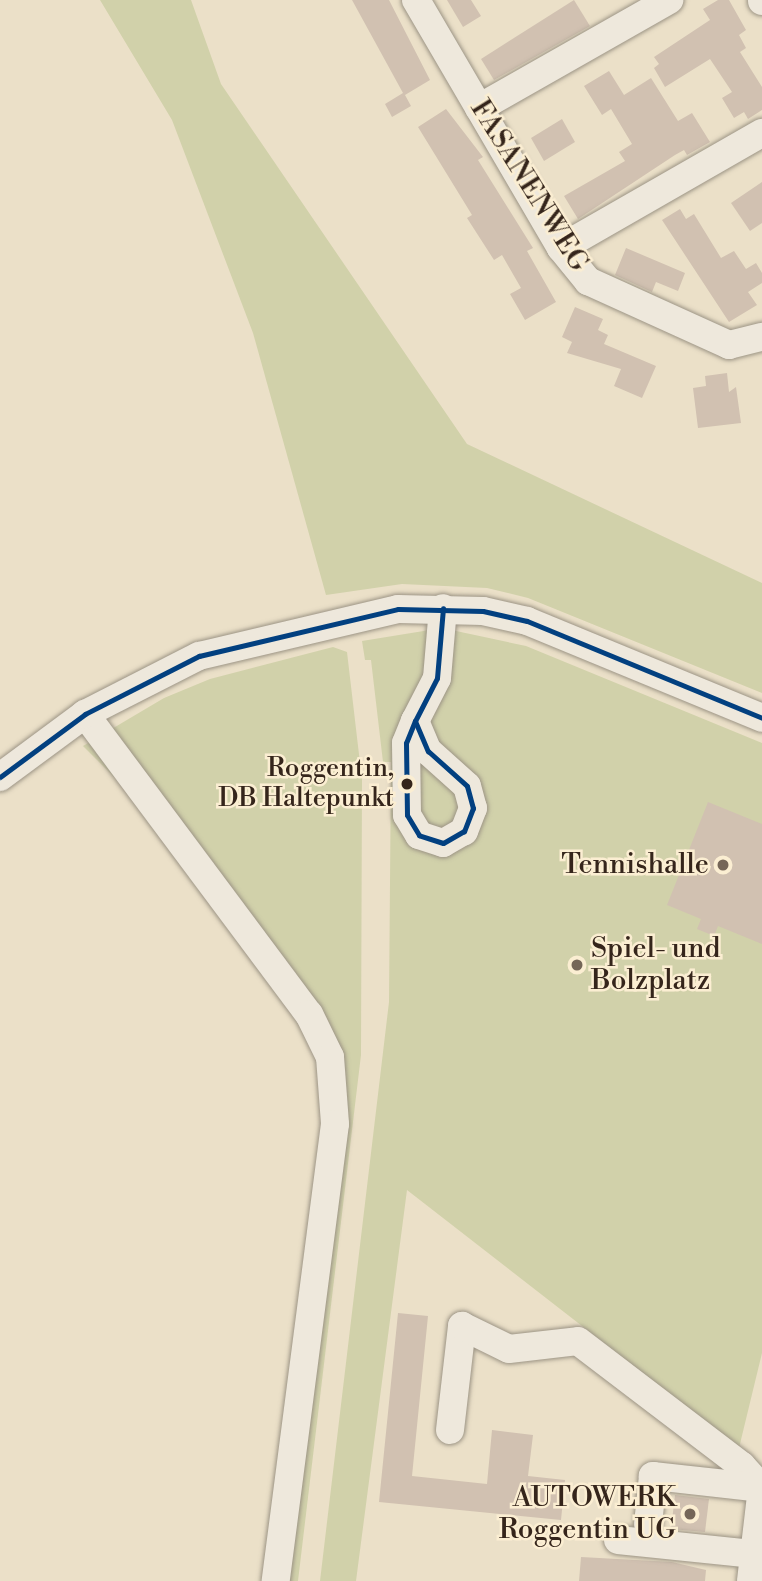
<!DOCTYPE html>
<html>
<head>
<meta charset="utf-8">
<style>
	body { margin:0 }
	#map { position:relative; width:762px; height:1581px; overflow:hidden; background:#ebe0c8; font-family:"Libre Bodoni",serif }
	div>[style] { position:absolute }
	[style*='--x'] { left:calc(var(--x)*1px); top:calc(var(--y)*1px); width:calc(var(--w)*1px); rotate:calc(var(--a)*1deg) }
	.green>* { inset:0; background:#d1d1aa }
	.building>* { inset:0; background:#d1c1b1 }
	.roads { filter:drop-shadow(0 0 2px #9c9485) drop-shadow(0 0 2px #9c9485) }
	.minor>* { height:28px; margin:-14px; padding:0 14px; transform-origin:14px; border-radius:14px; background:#eee8dc }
	.bus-1>* { height:5px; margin:-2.5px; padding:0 2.5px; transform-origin:2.5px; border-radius:2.5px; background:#024080 }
	.dots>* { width:19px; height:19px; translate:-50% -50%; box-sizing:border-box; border:4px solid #fbeed2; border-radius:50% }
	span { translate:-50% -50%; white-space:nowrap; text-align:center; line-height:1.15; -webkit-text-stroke:5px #fbeed2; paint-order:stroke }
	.bus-label { font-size:26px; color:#35251b }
	.right { translate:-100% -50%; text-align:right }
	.street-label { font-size:28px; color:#35251b }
	.poi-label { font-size:28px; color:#35251b }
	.left { translate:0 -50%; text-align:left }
</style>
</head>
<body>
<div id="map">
	<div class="green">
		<div style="clip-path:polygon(100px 0,191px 0,221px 84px,467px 444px,762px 583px,762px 693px,528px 598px,487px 588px,402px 584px,326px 595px,253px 333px,172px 120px)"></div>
		<div style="clip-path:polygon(442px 628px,526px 646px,762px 743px,762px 1353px,739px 1448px,407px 1190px,356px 1581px,320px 1581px,389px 1002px,391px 762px,383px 762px,371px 660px,365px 660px,362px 641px)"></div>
		<div style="clip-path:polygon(333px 647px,347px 652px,362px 780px,361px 1055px,298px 1581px,267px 1581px,326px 1125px,317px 1049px,296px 1009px,127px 790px,83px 746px,164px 698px,210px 679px)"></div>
	</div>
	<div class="building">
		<div style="clip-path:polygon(352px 0,389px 0,430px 80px,405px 95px,411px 106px,392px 117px,385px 104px,403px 93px)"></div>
		<div style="clip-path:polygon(447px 0,471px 0,481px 16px,463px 27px)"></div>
		<div style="clip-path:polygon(574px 0,590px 26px,494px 80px,481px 59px)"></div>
		<div style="clip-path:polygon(718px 0,729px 0,746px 30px,739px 35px,746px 48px,740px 52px,762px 87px,762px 110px,748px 119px,744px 112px,734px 118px,722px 98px,732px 92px,710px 59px,665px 87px,654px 68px,659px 64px,654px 57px,710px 20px,703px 9px)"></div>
		<div style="clip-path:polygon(609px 71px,624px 95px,651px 78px,678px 121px,692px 113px,710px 142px,687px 155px,684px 150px,675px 155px,578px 219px,564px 196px,625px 161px,619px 152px,632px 144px,611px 109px,602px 115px,584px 86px)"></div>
		<div style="clip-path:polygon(446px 109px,483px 157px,478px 160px,533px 248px,527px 251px,556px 302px,525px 320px,510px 294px,521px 288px,502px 255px,494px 260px,467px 218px,472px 215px,418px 127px)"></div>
		<div style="clip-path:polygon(562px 119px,575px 142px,544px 161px,531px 138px)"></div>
		<div style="clip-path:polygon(762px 182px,762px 223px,750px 231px,731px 203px)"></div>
		<div style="clip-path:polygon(680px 209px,686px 219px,694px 214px,721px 258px,734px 251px,746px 269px,756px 263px,762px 273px,762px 283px,748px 292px,757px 305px,729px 322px,662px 220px)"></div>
		<div style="clip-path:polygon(626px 248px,685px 273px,678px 291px,656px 282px,652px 292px,615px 275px)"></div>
		<div style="clip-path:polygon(575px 307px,603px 319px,598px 330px,608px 335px,604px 344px,656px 366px,642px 398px,614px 386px,621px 369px,567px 353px,572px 342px,562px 337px)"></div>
		<div style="clip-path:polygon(727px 373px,729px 392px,736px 387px,741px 423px,698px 428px,693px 388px,706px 386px,705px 376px)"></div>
		<div style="clip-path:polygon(708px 802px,762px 824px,762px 944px,718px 926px,714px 936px,697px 929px,701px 919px,667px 905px)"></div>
		<div style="clip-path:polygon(398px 1313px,428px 1316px,412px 1476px,487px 1484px,492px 1430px,533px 1435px,528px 1476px,565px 1480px,561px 1520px,379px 1502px)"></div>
		<div style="clip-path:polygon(675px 1495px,709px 1499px,705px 1532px,671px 1529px)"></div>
		<div style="clip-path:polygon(581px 1557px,672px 1562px,706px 1570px,705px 1581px,579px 1581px)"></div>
	</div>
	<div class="roads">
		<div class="minor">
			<div style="--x:416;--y:0;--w:287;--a:59.7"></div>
			<div style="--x:561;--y:248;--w:43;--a:50.7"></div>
			<div style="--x:588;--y:281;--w:155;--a:24.4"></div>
			<div style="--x:729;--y:345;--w:34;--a:-14"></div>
			<div style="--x:762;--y:0;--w:1;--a:90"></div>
			<div style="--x:479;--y:108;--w:219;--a:-29.6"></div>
			<div style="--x:561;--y:248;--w:232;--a:-29.8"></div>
			<div style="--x:85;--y:714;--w:374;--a:53.3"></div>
			<div style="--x:309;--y:1014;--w:48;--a:64"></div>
			<div style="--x:330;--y:1057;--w:67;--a:85.7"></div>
			<div style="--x:335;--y:1124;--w:461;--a:97.4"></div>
			<div style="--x:415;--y:721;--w:33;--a:67"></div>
			<div style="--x:428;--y:751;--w:52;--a:41.9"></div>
			<div style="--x:467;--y:786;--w:23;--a:75"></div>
			<div style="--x:473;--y:808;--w:25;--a:111"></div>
			<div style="--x:464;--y:831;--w:24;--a:150"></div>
			<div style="--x:443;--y:843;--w:25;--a:-162"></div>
			<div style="--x:419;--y:835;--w:23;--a:-121"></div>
			<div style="--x:407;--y:815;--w:72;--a:-90.8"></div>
			<div style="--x:406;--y:743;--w:24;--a:-68"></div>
			<div style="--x:415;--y:721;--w:48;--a:-62.9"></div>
			<div style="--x:437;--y:678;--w:70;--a:-85.1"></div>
			<div style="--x:0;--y:777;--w:106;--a:-36.5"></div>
			<div style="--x:85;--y:714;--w:128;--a:-27"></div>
			<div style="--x:199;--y:656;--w:204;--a:-13.3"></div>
			<div style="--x:398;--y:609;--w:85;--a:1.3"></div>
			<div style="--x:483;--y:611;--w:45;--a:12.8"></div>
			<div style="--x:527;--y:621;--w:254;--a:22.4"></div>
			<div style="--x:450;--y:1430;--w:105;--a:-83.4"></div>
			<div style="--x:462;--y:1326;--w:52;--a:26.1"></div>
			<div style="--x:509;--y:1349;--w:69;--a:-6.6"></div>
			<div style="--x:578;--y:1341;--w:206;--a:37.3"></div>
			<div style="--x:742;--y:1466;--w:30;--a:48"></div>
			<div style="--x:762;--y:1488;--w:110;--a:-173.7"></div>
			<div style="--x:653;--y:1476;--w:48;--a:95.9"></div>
			<div style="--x:618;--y:1540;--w:137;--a:5.9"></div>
			<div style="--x:751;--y:1581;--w:95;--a:-83.3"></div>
		</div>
	</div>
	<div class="bus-1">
		<div style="--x:415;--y:721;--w:33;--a:67"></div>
		<div style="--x:428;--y:751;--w:52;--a:41.9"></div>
		<div style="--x:467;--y:786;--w:23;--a:75"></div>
		<div style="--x:473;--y:808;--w:25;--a:111"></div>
		<div style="--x:464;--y:831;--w:24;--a:150"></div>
		<div style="--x:443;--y:843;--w:25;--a:-162"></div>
		<div style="--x:419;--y:835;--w:23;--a:-121"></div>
		<div style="--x:407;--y:815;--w:72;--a:-90.8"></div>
		<div style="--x:406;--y:743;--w:24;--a:-68"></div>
		<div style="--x:415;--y:721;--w:48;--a:-62.9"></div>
		<div style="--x:437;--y:678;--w:70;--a:-85.1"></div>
		<div style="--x:0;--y:777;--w:106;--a:-36.5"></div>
		<div style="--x:85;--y:714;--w:128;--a:-27"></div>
		<div style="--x:199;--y:656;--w:204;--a:-13.3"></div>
		<div style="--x:398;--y:609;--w:85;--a:1.3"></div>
		<div style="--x:483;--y:611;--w:45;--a:12.8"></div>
		<div style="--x:527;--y:621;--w:254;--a:22.4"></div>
	</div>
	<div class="dots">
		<div style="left:407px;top:784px;background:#35251b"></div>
		<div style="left:723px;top:865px;background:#756658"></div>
		<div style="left:577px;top:965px;background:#756658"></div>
		<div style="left:690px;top:1514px;background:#756658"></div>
	</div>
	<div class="bus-label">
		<span class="right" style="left:394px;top:784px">Roggentin,<br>DB Haltepunkt</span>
	</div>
	<div class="street-label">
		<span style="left:529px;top:186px;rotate:58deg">FASANENWEG</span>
	</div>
	<div class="poi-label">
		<span class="right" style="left:709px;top:865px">Tennishalle</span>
		<span class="left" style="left:591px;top:965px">Spiel- und<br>Bolzplatz</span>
		<span class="right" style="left:676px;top:1514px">AUTOWERK<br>Roggentin UG</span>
	</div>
</div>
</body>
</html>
